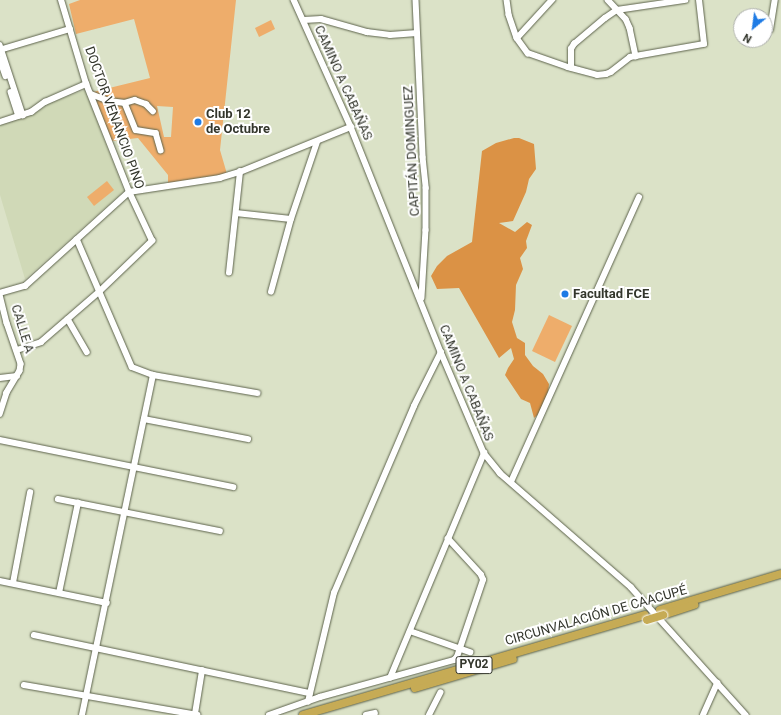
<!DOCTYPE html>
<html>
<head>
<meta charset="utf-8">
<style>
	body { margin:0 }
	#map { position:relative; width:781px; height:715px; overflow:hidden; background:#dbe2c7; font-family:Roboto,sans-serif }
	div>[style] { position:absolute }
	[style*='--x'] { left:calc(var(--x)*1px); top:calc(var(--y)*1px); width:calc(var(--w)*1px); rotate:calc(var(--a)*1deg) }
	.built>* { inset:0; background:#d0d9b7 }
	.green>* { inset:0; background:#eead6b }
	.forest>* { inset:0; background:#db9245 }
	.roads { filter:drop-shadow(0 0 1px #5d634c) drop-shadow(0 0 1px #5d634c) }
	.minor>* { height:5.5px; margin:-2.75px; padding:0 2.75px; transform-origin:2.75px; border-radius:2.75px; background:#fff }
	.highway>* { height:8px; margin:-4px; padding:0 4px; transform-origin:4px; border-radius:4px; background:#c6ab55 }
	.bridges { filter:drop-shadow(0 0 1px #fff) drop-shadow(0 0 1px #fff) }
	.highway-bridge>* { height:8px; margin:-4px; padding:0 4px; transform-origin:4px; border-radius:4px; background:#c6ab55 }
	.dots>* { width:11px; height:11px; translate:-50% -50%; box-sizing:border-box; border:2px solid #fff; border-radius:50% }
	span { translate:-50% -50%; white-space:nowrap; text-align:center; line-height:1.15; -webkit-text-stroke:4px #fff; paint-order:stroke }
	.shield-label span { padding:1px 3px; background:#fff; border:1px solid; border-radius:3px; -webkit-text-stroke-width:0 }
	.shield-label { font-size:12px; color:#33362c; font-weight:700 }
	.street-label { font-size:13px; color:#33362c }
	.poi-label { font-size:13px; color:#33362c; font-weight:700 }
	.left { translate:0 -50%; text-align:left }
	.north { position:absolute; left:733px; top:8px; width:40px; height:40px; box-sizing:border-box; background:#fff; border:1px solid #adafab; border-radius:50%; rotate:209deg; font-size:11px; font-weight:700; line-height:16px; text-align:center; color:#33362c }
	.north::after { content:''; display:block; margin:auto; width:14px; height:18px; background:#1e7be5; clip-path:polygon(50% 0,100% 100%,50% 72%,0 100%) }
</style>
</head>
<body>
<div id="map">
	<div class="built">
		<div style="clip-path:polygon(85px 90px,124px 191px,25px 279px,0 195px,0 125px,37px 112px,50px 103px)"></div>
	</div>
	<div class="green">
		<div style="clip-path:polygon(evenodd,80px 0,236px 0,220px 150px,227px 174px,168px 183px,168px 175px,138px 138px,111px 141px,93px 92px,150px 78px,134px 19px,76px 34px,69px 4px,80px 0,157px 106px,173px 107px,171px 137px,164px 137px,157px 106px)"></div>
		<div style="clip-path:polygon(271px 20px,275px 29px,259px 37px,255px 28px)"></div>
		<div style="clip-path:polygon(107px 181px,114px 190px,94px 206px,87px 197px)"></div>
		<div style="clip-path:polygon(549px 315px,572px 326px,555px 362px,532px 351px)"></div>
	</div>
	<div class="forest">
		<div style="clip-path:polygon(514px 138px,519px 138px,534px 144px,536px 169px,529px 179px,526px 192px,513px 221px,499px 223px,515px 232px,527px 222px,532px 225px,526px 241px,527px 248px,520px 258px,523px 269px,516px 285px,515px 310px,512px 322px,517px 338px,525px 343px,525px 355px,533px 366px,543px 374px,549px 384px,548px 394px,541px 412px,534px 418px,530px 403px,521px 399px,505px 375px,508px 368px,514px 359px,511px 348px,499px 358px,459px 288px,437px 289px,431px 276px,437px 266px,447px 256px,472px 242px,482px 151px,496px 143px)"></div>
	</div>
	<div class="roads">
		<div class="minor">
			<div style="--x:294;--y:0;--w:139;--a:65.8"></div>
			<div style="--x:351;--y:127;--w:242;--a:68.2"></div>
			<div style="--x:441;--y:352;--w:110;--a:66.9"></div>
			<div style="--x:484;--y:453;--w:26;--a:51"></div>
			<div style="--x:500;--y:473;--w:174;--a:41"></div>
			<div style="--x:631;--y:587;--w:172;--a:48.1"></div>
			<div style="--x:416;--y:0;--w:157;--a:87.4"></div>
			<div style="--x:423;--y:157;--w:31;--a:84"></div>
			<div style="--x:426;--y:188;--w:42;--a:90"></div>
			<div style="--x:426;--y:230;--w:68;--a:93.4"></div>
			<div style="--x:507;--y:0;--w:15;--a:82"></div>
			<div style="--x:509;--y:15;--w:24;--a:71"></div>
			<div style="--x:517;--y:38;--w:19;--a:54"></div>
			<div style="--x:528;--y:53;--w:42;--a:19.3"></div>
			<div style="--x:568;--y:67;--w:30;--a:15"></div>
			<div style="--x:597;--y:75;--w:9;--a:-6"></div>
			<div style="--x:606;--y:74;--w:5;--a:-22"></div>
			<div style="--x:611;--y:72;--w:24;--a:-38"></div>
			<div style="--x:630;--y:57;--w:75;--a:-10"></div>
			<div style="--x:704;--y:44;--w:44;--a:-96.5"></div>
			<div style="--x:608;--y:0;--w:26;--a:47"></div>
			<div style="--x:626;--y:19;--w:10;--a:66"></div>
			<div style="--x:630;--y:28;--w:29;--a:78"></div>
			<div style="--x:304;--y:20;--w:17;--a:-3"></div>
			<div style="--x:321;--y:19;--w:48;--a:15.8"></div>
			<div style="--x:367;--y:32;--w:23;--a:7"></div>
			<div style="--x:390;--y:35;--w:27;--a:-4"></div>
			<div style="--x:770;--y:30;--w:30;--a:-81"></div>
			<div style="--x:517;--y:38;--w:52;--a:-47.4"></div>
			<div style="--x:0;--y:45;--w:74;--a:71.8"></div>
			<div style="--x:0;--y:50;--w:73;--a:-16.7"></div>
			<div style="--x:0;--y:59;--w:18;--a:71"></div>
			<div style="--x:571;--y:68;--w:19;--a:-90"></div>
			<div style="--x:571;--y:49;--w:6;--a:-59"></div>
			<div style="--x:574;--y:44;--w:40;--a:-40"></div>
			<div style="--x:605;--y:18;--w:14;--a:-34"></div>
			<div style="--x:617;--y:10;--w:69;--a:-8.4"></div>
			<div style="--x:11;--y:92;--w:25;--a:72"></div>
			<div style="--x:91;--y:94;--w:19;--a:21"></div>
			<div style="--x:109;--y:101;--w:16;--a:7"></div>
			<div style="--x:125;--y:103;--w:29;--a:68"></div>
			<div style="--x:136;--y:130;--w:20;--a:9"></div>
			<div style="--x:156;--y:133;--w:18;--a:74"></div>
			<div style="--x:125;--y:103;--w:10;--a:-17"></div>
			<div style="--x:135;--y:100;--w:12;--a:20"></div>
			<div style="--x:146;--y:104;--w:10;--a:45"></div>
			<div style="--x:0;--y:122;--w:33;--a:-18"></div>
			<div style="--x:31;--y:112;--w:17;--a:-36"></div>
			<div style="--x:45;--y:102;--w:45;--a:-23.7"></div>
			<div style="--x:236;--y:213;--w:55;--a:6.2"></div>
			<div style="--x:77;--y:239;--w:139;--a:66.7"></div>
			<div style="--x:132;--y:367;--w:22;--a:21"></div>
			<div style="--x:153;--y:375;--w:106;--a:9.8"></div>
			<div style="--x:229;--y:273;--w:102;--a:-83.8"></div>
			<div style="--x:271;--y:292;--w:76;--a:-74.7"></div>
			<div style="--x:291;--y:219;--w:81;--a:-71.3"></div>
			<div style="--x:0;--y:293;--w:26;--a:-16"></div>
			<div style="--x:25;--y:286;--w:140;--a:-42.1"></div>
			<div style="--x:129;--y:192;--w:92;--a:-8.7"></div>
			<div style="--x:220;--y:178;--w:21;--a:-17"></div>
			<div style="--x:240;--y:172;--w:120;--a:-22.1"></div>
			<div style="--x:0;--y:295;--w:29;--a:76"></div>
			<div style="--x:7;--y:323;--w:43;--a:71.1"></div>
			<div style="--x:21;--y:364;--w:7;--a:98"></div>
			<div style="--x:20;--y:371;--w:26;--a:121"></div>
			<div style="--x:7;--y:393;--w:22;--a:108"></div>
			<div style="--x:68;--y:319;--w:38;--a:60"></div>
			<div style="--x:17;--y:350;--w:25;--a:-18"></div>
			<div style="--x:41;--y:342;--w:77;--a:-40.8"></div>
			<div style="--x:99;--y:292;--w:74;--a:-43.9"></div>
			<div style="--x:152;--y:241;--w:54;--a:-115.1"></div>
			<div style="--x:129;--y:192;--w:116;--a:-111.7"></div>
			<div style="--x:86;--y:84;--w:88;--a:-106.6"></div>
			<div style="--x:0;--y:378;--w:17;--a:-7"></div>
			<div style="--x:144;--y:419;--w:106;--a:10.9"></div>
			<div style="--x:0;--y:440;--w:238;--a:11.4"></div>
			<div style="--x:511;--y:482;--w:312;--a:-65.8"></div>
			<div style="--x:58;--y:499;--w:165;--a:11.2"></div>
			<div style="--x:0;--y:581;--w:109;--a:11.6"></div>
			<div style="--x:13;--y:583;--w:92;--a:-79.3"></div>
			<div style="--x:59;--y:593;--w:92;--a:-78.1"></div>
			<div style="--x:410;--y:631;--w:64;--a:19.3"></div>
			<div style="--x:34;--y:635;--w:282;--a:11.9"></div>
			<div style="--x:390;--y:678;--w:244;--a:-67.3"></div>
			<div style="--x:24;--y:685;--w:176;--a:9.8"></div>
			<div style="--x:308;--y:702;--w:112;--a:-76.6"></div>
			<div style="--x:334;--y:593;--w:203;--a:-66.8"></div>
			<div style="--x:414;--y:406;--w:60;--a:-63.4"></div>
			<div style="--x:195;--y:714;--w:44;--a:-80.8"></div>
			<div style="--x:82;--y:715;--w:347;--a:-78.2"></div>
			<div style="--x:269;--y:715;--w:54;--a:-19.4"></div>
			<div style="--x:320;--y:697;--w:139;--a:-15.4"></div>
			<div style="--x:454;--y:660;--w:4;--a:-45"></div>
			<div style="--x:457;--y:657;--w:81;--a:-71.3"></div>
			<div style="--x:483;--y:580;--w:5;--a:-112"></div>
			<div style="--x:481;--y:575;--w:49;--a:-132.5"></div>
			<div style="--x:366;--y:715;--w:9;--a:-13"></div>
			<div style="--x:429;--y:715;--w:25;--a:-63"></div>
			<div style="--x:703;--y:715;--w:35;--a:-66"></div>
		</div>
		<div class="highway">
			<div style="--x:660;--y:610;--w:126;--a:-16.6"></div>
			<div style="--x:663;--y:615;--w:33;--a:-18"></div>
			<div style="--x:415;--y:688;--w:102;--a:-16.5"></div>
			<div style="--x:303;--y:715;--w:356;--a:-16.3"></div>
		</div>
	</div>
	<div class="bridges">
		<div class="highway-bridge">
			<div style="--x:647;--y:620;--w:17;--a:-17"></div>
		</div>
	</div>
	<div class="dots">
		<div style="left:198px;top:122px;background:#1e7be5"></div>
		<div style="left:565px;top:294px;background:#1e7be5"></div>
	</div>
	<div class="shield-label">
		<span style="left:474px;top:665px">PY02</span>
	</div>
	<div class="street-label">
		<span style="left:343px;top:83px;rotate:66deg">CAMINO A CABAÑAS</span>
		<span style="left:114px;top:118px;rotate:70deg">DOCTOR VENANCIO PINO</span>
		<span style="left:412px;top:151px;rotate:-93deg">CAPITÁN DOMINGUEZ</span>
		<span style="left:22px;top:329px;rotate:73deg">CALLE A</span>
		<span style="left:466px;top:383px;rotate:68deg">CAMINO A CABAÑAS</span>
		<span style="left:596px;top:616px;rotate:-16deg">CIRCUNVALACIÓN DE CAACUPÉ</span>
	</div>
	<div class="poi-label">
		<span class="left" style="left:206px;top:122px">Club 12<br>de Octubre</span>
		<span class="left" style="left:573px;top:294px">Facultad FCE</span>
	</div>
	<div class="north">N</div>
</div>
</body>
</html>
